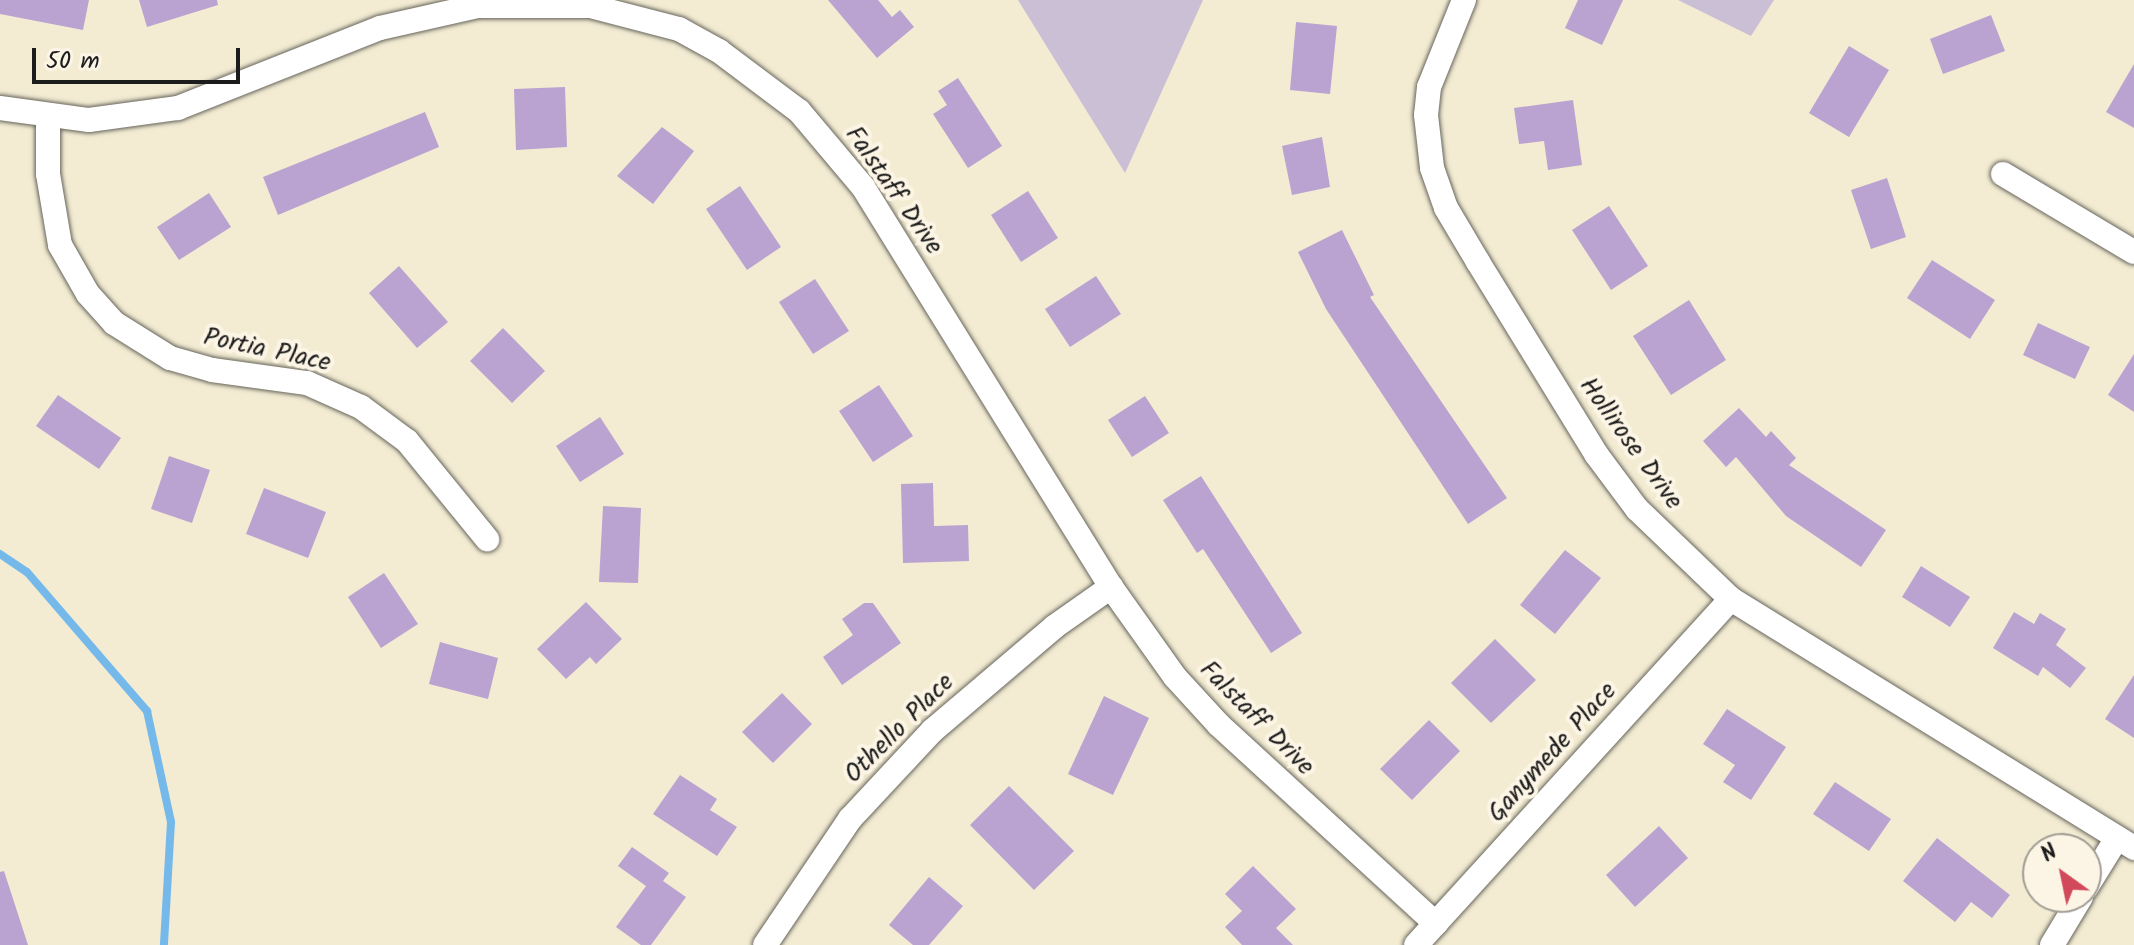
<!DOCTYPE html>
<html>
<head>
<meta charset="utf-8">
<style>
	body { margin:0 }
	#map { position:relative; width:2134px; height:945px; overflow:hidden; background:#f3ecd3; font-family:Kalam,sans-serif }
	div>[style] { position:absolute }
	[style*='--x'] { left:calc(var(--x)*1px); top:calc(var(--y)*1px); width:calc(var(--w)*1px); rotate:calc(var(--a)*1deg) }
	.industrial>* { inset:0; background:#cbbfd5 }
	.stream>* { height:8px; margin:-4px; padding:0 4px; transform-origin:4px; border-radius:4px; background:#75b9eb }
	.building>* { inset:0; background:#baa3d0 }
	.roads { filter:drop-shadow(0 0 2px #67655c) drop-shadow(0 0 2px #67655c) }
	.street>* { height:24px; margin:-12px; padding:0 12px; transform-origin:12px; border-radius:12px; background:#fff }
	span { translate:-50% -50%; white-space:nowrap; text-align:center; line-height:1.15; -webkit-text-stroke:8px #fcf5e5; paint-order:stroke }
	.street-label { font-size:26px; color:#1c1c1c }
	.north { position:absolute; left:2022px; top:833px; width:80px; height:80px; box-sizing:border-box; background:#fcf5e5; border:2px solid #a29e95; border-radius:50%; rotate:327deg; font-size:22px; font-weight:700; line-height:32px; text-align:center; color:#1c1c1c }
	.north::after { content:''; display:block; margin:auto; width:28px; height:36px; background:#d1495b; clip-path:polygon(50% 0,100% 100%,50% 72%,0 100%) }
	.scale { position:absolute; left:32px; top:48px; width:208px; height:36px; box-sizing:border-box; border:4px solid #1c1c1c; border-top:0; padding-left:10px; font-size:24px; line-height:28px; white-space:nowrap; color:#1c1c1c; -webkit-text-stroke:6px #fcf5e5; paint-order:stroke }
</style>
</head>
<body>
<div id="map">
	<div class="industrial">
		<div style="clip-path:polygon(1018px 0,1203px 0,1125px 173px)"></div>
		<div style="clip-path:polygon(1678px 0,1774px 0,1751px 36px)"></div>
	</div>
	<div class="stream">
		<div style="--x:0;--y:554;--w:32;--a:34"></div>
		<div style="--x:27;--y:572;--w:184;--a:49.2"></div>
		<div style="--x:147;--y:711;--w:114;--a:77.8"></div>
		<div style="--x:171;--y:822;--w:123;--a:93.3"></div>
	</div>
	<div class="building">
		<div style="clip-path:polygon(0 0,89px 0,83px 30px,0 14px)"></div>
		<div style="clip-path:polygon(139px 0,217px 0,218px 5px,147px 27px)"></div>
		<div style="clip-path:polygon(828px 0,878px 0,892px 17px,900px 10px,914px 27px,877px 58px)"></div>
		<div style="clip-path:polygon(1578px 0,1623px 0,1602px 45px,1565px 28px)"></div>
		<div style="clip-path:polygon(1991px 15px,2005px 51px,1943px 74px,1930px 39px)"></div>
		<div style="clip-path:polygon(1296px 22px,1337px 26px,1330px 94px,1290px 90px)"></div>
		<div style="clip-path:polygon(1849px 46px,1889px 70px,1849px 137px,1809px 113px)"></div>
		<div style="clip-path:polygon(2134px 64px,2134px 128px,2106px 112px)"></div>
		<div style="clip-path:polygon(958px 78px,1002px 146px,968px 168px,933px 114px,947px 105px,938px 91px)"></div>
		<div style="clip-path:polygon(565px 87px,567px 147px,516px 150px,514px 89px)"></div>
		<div style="clip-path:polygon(1573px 100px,1582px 165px,1548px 170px,1544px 141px,1519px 144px,1514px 108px)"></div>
		<div style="clip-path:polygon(425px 112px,439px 147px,278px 215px,263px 177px)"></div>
		<div style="clip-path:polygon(662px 127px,694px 151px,653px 204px,617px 176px)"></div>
		<div style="clip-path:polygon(1322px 137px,1330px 187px,1292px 195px,1282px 146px)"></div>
		<div style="clip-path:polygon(1887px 178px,1906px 237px,1871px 249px,1851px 190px)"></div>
		<div style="clip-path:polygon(740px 186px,781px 247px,747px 270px,706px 209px)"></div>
		<div style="clip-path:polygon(1028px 191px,1058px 238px,1021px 262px,991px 215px)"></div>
		<div style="clip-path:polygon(209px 193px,231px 227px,179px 260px,157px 227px)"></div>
		<div style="clip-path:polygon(1609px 206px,1648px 266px,1611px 290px,1572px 230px)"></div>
		<div style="clip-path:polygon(1342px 230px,1374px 295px,1370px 297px,1507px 498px,1468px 524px,1326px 309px,1298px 252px)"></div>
		<div style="clip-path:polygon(1932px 260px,1995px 300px,1970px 339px,1907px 298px)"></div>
		<div style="clip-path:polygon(399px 266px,448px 322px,417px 348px,369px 293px)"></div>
		<div style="clip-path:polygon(1096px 276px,1121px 314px,1070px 347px,1045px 309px)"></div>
		<div style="clip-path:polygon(815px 279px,849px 331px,813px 354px,779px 302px)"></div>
		<div style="clip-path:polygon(1689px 300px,1726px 360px,1671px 395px,1633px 336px)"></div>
		<div style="clip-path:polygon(2038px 323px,2090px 347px,2075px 379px,2023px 355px)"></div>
		<div style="clip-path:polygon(503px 328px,545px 371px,512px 403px,470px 361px)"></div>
		<div style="clip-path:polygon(2134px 354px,2134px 412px,2108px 395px)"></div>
		<div style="clip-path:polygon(879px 385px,913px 436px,873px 462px,839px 411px)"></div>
		<div style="clip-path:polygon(58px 395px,121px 438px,99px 469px,36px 426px)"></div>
		<div style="clip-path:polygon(1145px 396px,1169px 433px,1132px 457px,1108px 420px)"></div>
		<div style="clip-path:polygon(1739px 408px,1766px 437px,1771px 431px,1796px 458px,1789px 465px,1886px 530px,1861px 567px,1786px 516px,1736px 457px,1726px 467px,1703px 441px)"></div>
		<div style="clip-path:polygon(600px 417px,624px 454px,580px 482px,556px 446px)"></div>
		<div style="clip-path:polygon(169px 456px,210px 470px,192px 523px,151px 509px)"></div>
		<div style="clip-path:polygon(1201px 476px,1302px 633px,1271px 653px,1203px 549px,1197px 553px,1163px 500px)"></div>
		<div style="clip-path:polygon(933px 483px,934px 526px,968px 525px,969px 561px,903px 563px,901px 484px)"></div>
		<div style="clip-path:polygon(264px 488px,326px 512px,308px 558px,246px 534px)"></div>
		<div style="clip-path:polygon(603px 506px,641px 508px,638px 583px,599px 582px)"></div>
		<div style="clip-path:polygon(1565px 550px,1601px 578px,1555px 634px,1520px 605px)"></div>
		<div style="clip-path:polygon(1921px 566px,1970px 597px,1950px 627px,1902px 597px)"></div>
		<div style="clip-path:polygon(384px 573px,418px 624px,381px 648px,348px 597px)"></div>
		<div style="clip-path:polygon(586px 602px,622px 639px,596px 664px,590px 657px,566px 679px,537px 649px)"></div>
		<div style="clip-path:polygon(864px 603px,873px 603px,901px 643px,842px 685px,823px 657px,853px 635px,842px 619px)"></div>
		<div style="clip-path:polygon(2014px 612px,2034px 624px,2040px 613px,2066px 629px,2056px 645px,2086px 668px,2070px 688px,2043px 667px,2038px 676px,1993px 648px)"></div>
		<div style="clip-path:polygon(1495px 639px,1536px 680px,1491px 723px,1451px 683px)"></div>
		<div style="clip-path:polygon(440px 642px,498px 658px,488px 699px,429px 684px)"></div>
		<div style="clip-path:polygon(2134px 675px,2134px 738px,2105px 719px)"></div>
		<div style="clip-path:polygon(782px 693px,812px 724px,773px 763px,742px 732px)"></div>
		<div style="clip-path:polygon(1104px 696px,1149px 718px,1113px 795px,1068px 774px)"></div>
		<div style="clip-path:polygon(1727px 709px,1786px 747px,1751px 800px,1723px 782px,1735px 765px,1703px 744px)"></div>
		<div style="clip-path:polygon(1429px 720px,1460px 751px,1412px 800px,1380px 769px)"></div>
		<div style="clip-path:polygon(680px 775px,717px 799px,710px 810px,737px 827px,717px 856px,653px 814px)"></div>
		<div style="clip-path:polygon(1835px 782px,1891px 819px,1869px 851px,1813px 814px)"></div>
		<div style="clip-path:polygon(1009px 786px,1074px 851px,1034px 890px,970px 825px)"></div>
		<div style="clip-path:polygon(1659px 826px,1688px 858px,1635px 907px,1606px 875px)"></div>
		<div style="clip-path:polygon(1937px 838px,2010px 895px,1992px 918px,1971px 902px,1955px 922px,1903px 881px)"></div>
		<div style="clip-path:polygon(632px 847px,669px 873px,663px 881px,686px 897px,651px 945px,641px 945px,616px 927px,646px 886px,618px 866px)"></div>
		<div style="clip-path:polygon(1253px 866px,1296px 909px,1276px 928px,1293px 945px,1242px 945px,1225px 927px,1242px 911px,1225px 894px)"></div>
		<div style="clip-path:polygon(4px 871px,28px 945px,0 945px,0 872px)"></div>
		<div style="clip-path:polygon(929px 877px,963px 906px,929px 945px,913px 945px,889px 925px)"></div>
	</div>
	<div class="roads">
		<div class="street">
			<div style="--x:1464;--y:0;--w:94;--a:111.9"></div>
			<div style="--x:1429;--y:87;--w:28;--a:96"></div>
			<div style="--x:1426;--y:115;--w:53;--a:83.5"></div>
			<div style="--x:1432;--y:168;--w:42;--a:70.7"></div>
			<div style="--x:1446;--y:208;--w:63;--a:59.3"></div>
			<div style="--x:1478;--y:262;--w:225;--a:58.4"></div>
			<div style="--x:1596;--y:454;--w:69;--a:53.3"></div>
			<div style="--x:1637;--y:509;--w:130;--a:43.8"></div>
			<div style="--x:1731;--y:599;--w:474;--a:31.7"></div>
			<div style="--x:0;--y:108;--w:90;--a:7.7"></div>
			<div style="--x:89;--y:120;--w:90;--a:-7.7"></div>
			<div style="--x:178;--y:108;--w:217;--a:-21.6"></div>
			<div style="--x:380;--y:28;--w:100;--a:-12.7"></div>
			<div style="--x:478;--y:6;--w:112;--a:0"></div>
			<div style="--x:590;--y:6;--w:92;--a:14.5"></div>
			<div style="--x:679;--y:29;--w:46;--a:28.8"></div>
			<div style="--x:719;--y:51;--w:100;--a:36.9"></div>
			<div style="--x:799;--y:111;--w:99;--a:49.9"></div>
			<div style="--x:863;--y:187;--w:471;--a:58.2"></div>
			<div style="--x:1111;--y:587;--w:110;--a:54.6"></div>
			<div style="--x:1175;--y:677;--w:65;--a:47.5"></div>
			<div style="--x:1219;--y:725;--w:294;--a:42.5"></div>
			<div style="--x:48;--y:118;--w:56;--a:90"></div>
			<div style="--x:48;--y:174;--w:72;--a:80.4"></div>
			<div style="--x:60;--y:245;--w:56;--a:60.3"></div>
			<div style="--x:88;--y:294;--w:39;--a:48"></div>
			<div style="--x:114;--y:323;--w:66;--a:32"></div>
			<div style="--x:170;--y:358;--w:44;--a:15.9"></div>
			<div style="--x:212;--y:370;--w:96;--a:7.8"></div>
			<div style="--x:307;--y:383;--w:59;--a:24"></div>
			<div style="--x:361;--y:407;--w:57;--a:36.5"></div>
			<div style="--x:407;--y:441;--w:127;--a:50.8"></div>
			<div style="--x:2003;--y:174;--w:152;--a:30.8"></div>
			<div style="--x:2086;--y:888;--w:59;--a:-58.2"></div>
			<div style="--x:765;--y:945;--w:152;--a:-56"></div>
			<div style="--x:850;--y:819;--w:120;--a:-47"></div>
			<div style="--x:932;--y:731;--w:160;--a:-40.4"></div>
			<div style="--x:1054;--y:627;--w:70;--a:-35.1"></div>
			<div style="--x:1416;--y:945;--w:468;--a:-47.7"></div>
			<div style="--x:2052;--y:945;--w:56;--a:-58.9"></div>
		</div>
	</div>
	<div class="street-label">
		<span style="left:893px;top:191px;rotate:55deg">Falstaff Drive</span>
		<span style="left:267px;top:351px;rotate:12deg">Portia Place</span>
		<span style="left:1630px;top:444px;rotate:54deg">Hollirose Drive</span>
		<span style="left:1256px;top:719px;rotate:45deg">Falstaff Drive</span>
		<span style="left:900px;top:729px;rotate:-45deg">Othello Place</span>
		<span style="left:1553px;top:753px;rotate:-48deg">Ganymede Place</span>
	</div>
	<div class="north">N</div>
	<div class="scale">50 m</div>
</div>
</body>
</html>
